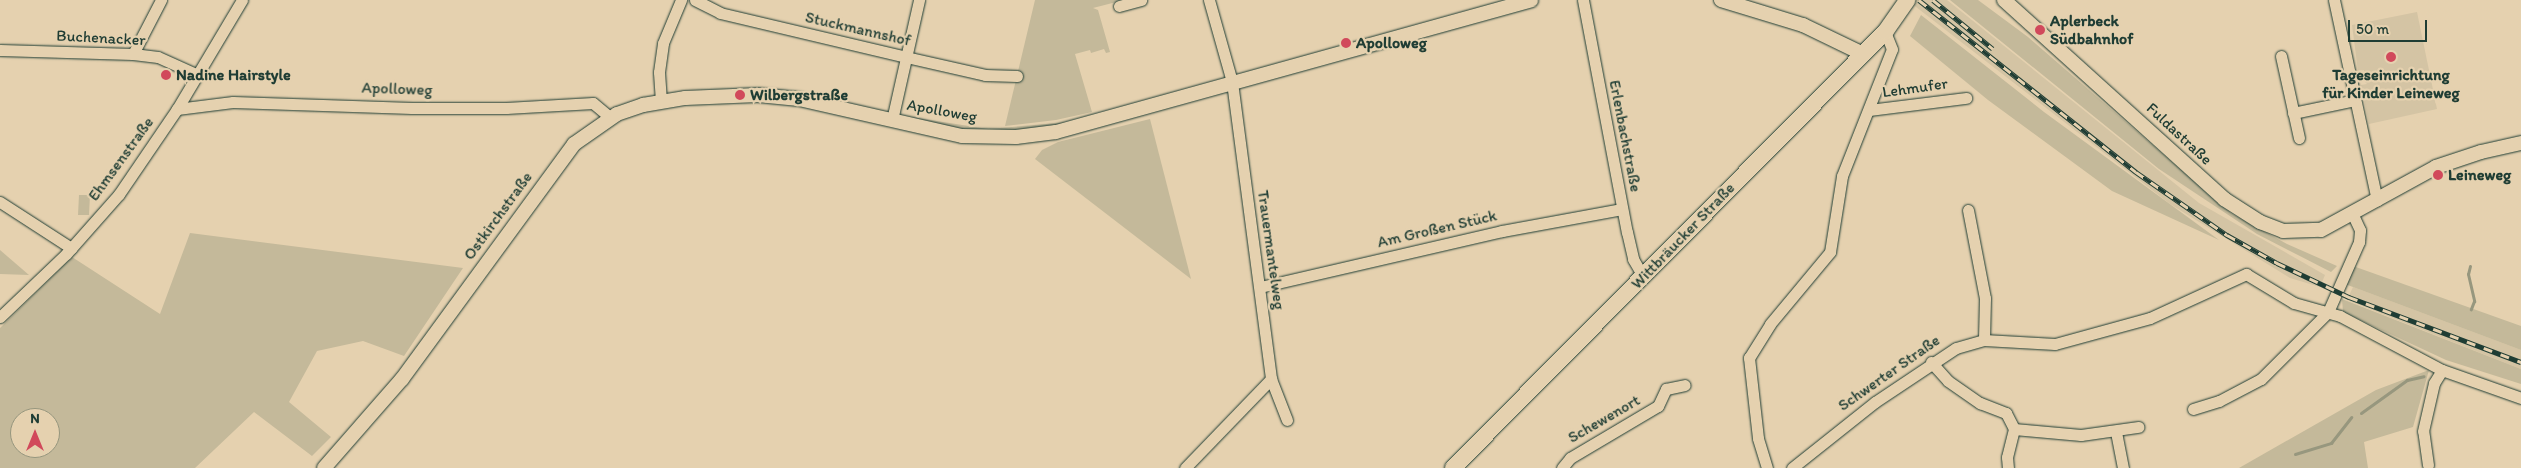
<!DOCTYPE html>
<html>
<head>
<meta charset="utf-8">
<style>
	body { margin:0 }
	#map { position:relative; width:2521px; height:468px; overflow:hidden; background:#e5d1af; font-family:Itim,sans-serif }
	div>[style] { position:absolute }
	[style*='--x'] { left:calc(var(--x)*1px); top:calc(var(--y)*1px); width:calc(var(--w)*1px); rotate:calc(var(--a)*1deg) }
	.built>* { inset:0; background:#d4c4a4 }
	.green>* { inset:0; background:#c4b99a }
	.stream>* { height:3px; margin:-1.5px; padding:0 1.5px; transform-origin:1.5px; border-radius:1.5px; background:#97977e }
	.roads { filter:drop-shadow(0 0 1px #1f3d34) drop-shadow(0 0 1px #1f3d34) }
	.minor>* { height:11px; margin:-5.5px; padding:0 5.5px; transform-origin:5.5px; border-radius:5.5px; background:#e5d1af }
	.tertiary>* { height:14px; margin:-7px; padding:0 7px; transform-origin:7px; border-radius:7px; background:#e5d1af }
	.secondary>* { height:16px; margin:-8px; padding:0 8px; transform-origin:8px; border-radius:8px; background:#e5d1af }
	.rail>* { height:5px; margin-top:-2.5px; transform-origin:0; background:repeating-linear-gradient(90deg,#e5d1af 0 9px,#1f3d34 0 18px); box-sizing:border-box; border-block:1px solid #1f3d34 }
	.dots>* { width:14px; height:14px; translate:-50% -50%; box-sizing:border-box; border:2px solid #e5d1af; border-radius:50% }
	span { translate:-50% -50%; white-space:nowrap; text-align:center; line-height:1.15; -webkit-text-stroke:4.5px #e5d1af; paint-order:stroke }
	.poi-label { font-size:16px; color:#1f3d34; font-weight:700 }
	.left { translate:0 -50%; text-align:left }
	.street-label { font-size:16px; color:#1f3d34 }
	.north { position:absolute; left:10px; top:408px; width:50px; height:50px; box-sizing:border-box; background:#e5d1af; border:1px solid #96967e; border-radius:50%; rotate:0deg; font-size:14px; font-weight:700; line-height:20px; text-align:center; color:#1f3d34 }
	.north::after { content:''; display:block; margin:auto; width:18px; height:22px; background:#d1495b; clip-path:polygon(50% 0,100% 100%,50% 72%,0 100%) }
	.scale { position:absolute; left:2348px; top:20px; width:79px; height:22px; box-sizing:border-box; border:2px solid #1f3d34; border-top:0; padding-left:6px; font-size:15px; line-height:18px; white-space:nowrap; color:#1f3d34; -webkit-text-stroke:4px #e5d1af; paint-order:stroke }
</style>
</head>
<body>
<div id="map">
	<div class="built">
		<div style="clip-path:polygon(1907px 0,1947px 0,2199px 203px,2325px 275px,2320px 287px,2290px 278px,2170px 204px)"></div>
		<div style="clip-path:polygon(2417px 12px,2437px 109px,2369px 124px,2361px 85px,2367px 84px,2363px 80px,2364px 70px,2358px 71px,2352px 25px)"></div>
		<div style="clip-path:polygon(2353px 287px,2521px 350px,2521px 369px,2347px 300px)"></div>
	</div>
	<div class="green">
		<div style="clip-path:polygon(1035px 0,1124px 0,1093px 8px,1098px 10px,1110px 52px,1106px 53px,1104px 49px,1091px 53px,1090px 50px,1075px 54px,1092px 112px,1056px 120px,1005px 126px)"></div>
		<div style="clip-path:polygon(1950px 0,1978px 0,2028px 37px,2232px 214px,2287px 244px,2337px 266px,2331px 272px,2257px 234px,2159px 169px)"></div>
		<div style="clip-path:polygon(1921px 15px,2044px 112px,2219px 240px,2112px 191px,1988px 100px,1910px 36px)"></div>
		<div style="clip-path:polygon(911px 117px,988px 129px,1082px 121px,1021px 131px,967px 130px,910px 120px)"></div>
		<div style="clip-path:polygon(1150px 119px,1191px 279px,1035px 159px,1042px 150px,1058px 142px)"></div>
		<div style="clip-path:polygon(79px 195px,90px 195px,89px 215px,78px 215px)"></div>
		<div style="clip-path:polygon(evenodd,190px 233px,463px 268px,404px 356px,363px 341px,317px 351px,289px 402px,331px 437px,312px 456px,254px 412px,195px 468px,0 468px,0 328px,72px 257px,160px 314px,190px 233px,20px 418px,50px 418px,50px 448px,20px 448px,20px 418px)"></div>
		<div style="clip-path:polygon(0 250px,29px 275px,0 274px)"></div>
		<div style="clip-path:polygon(2353px 266px,2521px 326px,2521px 350px,2345px 284px)"></div>
		<div style="clip-path:polygon(2342px 299px,2521px 369px,2521px 384px,2446px 360px,2343px 312px)"></div>
		<div style="clip-path:polygon(2429px 370px,2413px 427px,2364px 442px,2368px 468px,2239px 468px,2376px 390px)"></div>
	</div>
	<div class="stream">
		<div style="--x:2470;--y:266;--w:8;--a:104"></div>
		<div style="--x:2468;--y:274;--w:28;--a:77"></div>
		<div style="--x:2474;--y:301;--w:9;--a:111"></div>
		<div style="--x:2361;--y:413;--w:57;--a:-35.7"></div>
		<div style="--x:2407;--y:380;--w:17;--a:-13"></div>
		<div style="--x:2295;--y:454;--w:38;--a:-17"></div>
		<div style="--x:2331;--y:443;--w:33;--a:-52"></div>
	</div>
	<div class="roads">
		<div class="minor">
			<div style="--x:695;--y:0;--w:28;--a:27"></div>
			<div style="--x:720;--y:13;--w:191;--a:13.3"></div>
			<div style="--x:906;--y:57;--w:81;--a:12.8"></div>
			<div style="--x:985;--y:75;--w:32;--a:2"></div>
			<div style="--x:1209;--y:0;--w:85;--a:74.3"></div>
			<div style="--x:1232;--y:82;--w:300;--a:82.5"></div>
			<div style="--x:1271;--y:379;--w:44;--a:68.7"></div>
			<div style="--x:1583;--y:0;--w:236;--a:79.3"></div>
			<div style="--x:1627;--y:232;--w:28;--a:77"></div>
			<div style="--x:1633;--y:259;--w:20;--a:60"></div>
			<div style="--x:2334;--y:0;--w:205;--a:77.9"></div>
			<div style="--x:1119;--y:6;--w:23;--a:-15"></div>
			<div style="--x:0;--y:50;--w:133;--a:1.7"></div>
			<div style="--x:133;--y:54;--w:25;--a:7"></div>
			<div style="--x:158;--y:57;--w:42;--a:24.1"></div>
			<div style="--x:133;--y:54;--w:61;--a:-62.6"></div>
			<div style="--x:2281;--y:56;--w:84;--a:77.6"></div>
			<div style="--x:661;--y:101;--w:29;--a:-94"></div>
			<div style="--x:659;--y:72;--w:29;--a:-82"></div>
			<div style="--x:663;--y:43;--w:47;--a:-67.3"></div>
			<div style="--x:177;--y:109;--w:56;--a:-7.1"></div>
			<div style="--x:233;--y:102;--w:179;--a:1.9"></div>
			<div style="--x:412;--y:108;--w:94;--a:0"></div>
			<div style="--x:506;--y:108;--w:87;--a:-3.3"></div>
			<div style="--x:593;--y:103;--w:23;--a:40"></div>
			<div style="--x:1869;--y:110;--w:98;--a:-7.1"></div>
			<div style="--x:2293;--y:113;--w:63;--a:-11.8"></div>
			<div style="--x:892;--y:120;--w:123;--a:-77.3"></div>
			<div style="--x:0;--y:202;--w:85;--a:32.9"></div>
			<div style="--x:1968;--y:210;--w:90;--a:79.1"></div>
			<div style="--x:1985;--y:298;--w:42;--a:91.4"></div>
			<div style="--x:1260;--y:287;--w:248;--a:-13"></div>
			<div style="--x:1502;--y:231;--w:122;--a:-10.4"></div>
			<div style="--x:0;--y:317;--w:91;--a:-43.7"></div>
			<div style="--x:66;--y:254;--w:80;--a:-48.5"></div>
			<div style="--x:119;--y:194;--w:103;--a:-55.7"></div>
			<div style="--x:177;--y:109;--w:127;--a:-59.2"></div>
			<div style="--x:1931;--y:362;--w:25;--a:48"></div>
			<div style="--x:1948;--y:381;--w:39;--a:35"></div>
			<div style="--x:1980;--y:403;--w:28;--a:21"></div>
			<div style="--x:2006;--y:413;--w:18;--a:63"></div>
			<div style="--x:2014;--y:429;--w:29;--a:104"></div>
			<div style="--x:2007;--y:457;--w:11;--a:85"></div>
			<div style="--x:2193;--y:409;--w:27;--a:-17"></div>
			<div style="--x:2219;--y:401;--w:47;--a:-27.6"></div>
			<div style="--x:2261;--y:379;--w:95;--a:-45"></div>
			<div style="--x:2328;--y:312;--w:77;--a:-66.1"></div>
			<div style="--x:2359;--y:242;--w:12;--a:-85"></div>
			<div style="--x:2360;--y:230;--w:17;--a:-115"></div>
			<div style="--x:2014;--y:429;--w:67;--a:5.1"></div>
			<div style="--x:2081;--y:435;--w:58;--a:-8"></div>
			<div style="--x:2116;--y:432;--w:37;--a:79"></div>
			<div style="--x:2428;--y:465;--w:34;--a:-98"></div>
			<div style="--x:2423;--y:431;--w:49;--a:-77.1"></div>
			<div style="--x:2434;--y:383;--w:15;--a:-58"></div>
			<div style="--x:1185;--y:468;--w:124;--a:-46"></div>
			<div style="--x:1562;--y:468;--w:13;--a:-51"></div>
			<div style="--x:1570;--y:458;--w:102;--a:-30.6"></div>
			<div style="--x:1658;--y:406;--w:19;--a:-65"></div>
			<div style="--x:1666;--y:389;--w:19;--a:-12"></div>
			<div style="--x:1767;--y:468;--w:31;--a:-107"></div>
			<div style="--x:1758;--y:438;--w:81;--a:-96.4"></div>
			<div style="--x:1749;--y:358;--w:40;--a:-58"></div>
			<div style="--x:1770;--y:324;--w:94;--a:-50.2"></div>
			<div style="--x:1830;--y:252;--w:77;--a:-81"></div>
			<div style="--x:1842;--y:176;--w:136;--a:-68.5"></div>
			<div style="--x:1892;--y:49;--w:18;--a:-112"></div>
			<div style="--x:1792;--y:468;--w:106;--a:-38.5"></div>
			<div style="--x:1875;--y:402;--w:97;--a:-33.7"></div>
			<div style="--x:1956;--y:348;--w:29;--a:-16"></div>
			<div style="--x:1984;--y:340;--w:71;--a:3.2"></div>
			<div style="--x:2055;--y:344;--w:98;--a:-15.3"></div>
			<div style="--x:2150;--y:318;--w:106;--a:-24.6"></div>
			<div style="--x:2246;--y:274;--w:56;--a:31.1"></div>
			<div style="--x:2294;--y:303;--w:48;--a:15.8"></div>
			<div style="--x:2340;--y:316;--w:115;--a:27.9"></div>
			<div style="--x:2442;--y:370;--w:84;--a:19.5"></div>
		</div>
		<div class="tertiary">
			<div style="--x:1721;--y:0;--w:86;--a:17"></div>
			<div style="--x:1803;--y:25;--w:67;--a:25.8"></div>
			<div style="--x:2004;--y:0;--w:297;--a:42.1"></div>
			<div style="--x:2224;--y:199;--w:43;--a:32.6"></div>
			<div style="--x:2260;--y:222;--w:25;--a:21"></div>
			<div style="--x:2283;--y:231;--w:38;--a:-2"></div>
			<div style="--x:2321;--y:230;--w:131;--a:-28.7"></div>
			<div style="--x:2436;--y:167;--w:47;--a:-18.4"></div>
			<div style="--x:2481;--y:152;--w:41;--a:-12.7"></div>
			<div style="--x:324;--y:468;--w:118;--a:-48.8"></div>
			<div style="--x:402;--y:379;--w:291;--a:-53.8"></div>
			<div style="--x:574;--y:144;--w:52;--a:-34.9"></div>
			<div style="--x:617;--y:114;--w:28;--a:-19"></div>
			<div style="--x:643;--y:105;--w:43;--a:-9.5"></div>
			<div style="--x:685;--y:98;--w:73;--a:-2.4"></div>
			<div style="--x:758;--y:95;--w:41;--a:5.6"></div>
			<div style="--x:799;--y:99;--w:167;--a:12.8"></div>
			<div style="--x:962;--y:136;--w:54;--a:1.1"></div>
			<div style="--x:1016;--y:137;--w:40;--a:-7.1"></div>
			<div style="--x:1056;--y:132;--w:493;--a:-15.5"></div>
		</div>
		<div class="secondary">
			<div style="--x:1453;--y:468;--w:614;--a:-45.26"></div>
			<div style="--x:1885;--y:32;--w:39;--a:-55"></div>
		</div>
	</div>
	<div class="rail">
		<div style="--x:1919;--y:0;--w:277;--a:38.4"></div>
		<div style="--x:2136;--y:172;--w:111;--a:34.7"></div>
		<div style="--x:2227;--y:235;--w:57;--a:29.2"></div>
		<div style="--x:2277;--y:263;--w:80;--a:25.3"></div>
		<div style="--x:2349;--y:297;--w:184;--a:20.7"></div>
		<div style="--x:1933;--y:0;--w:77;--a:39.2"></div>
	</div>
	<div class="dots">
		<div style="left:2040px;top:30px;background:#d1495b"></div>
		<div style="left:1346px;top:43px;background:#d1495b"></div>
		<div style="left:2391px;top:57px;background:#d1495b"></div>
		<div style="left:166px;top:75px;background:#d1495b"></div>
		<div style="left:740px;top:95px;background:#d1495b"></div>
		<div style="left:2438px;top:175px;background:#d1495b"></div>
	</div>
	<div class="poi-label">
		<span class="left" style="left:2050px;top:30px">Aplerbeck<br>Südbahnhof</span>
		<span class="left" style="left:1356px;top:43px">Apolloweg</span>
		<span class="left" style="left:176px;top:75px">Nadine Hairstyle</span>
		<span style="left:2391px;top:84px">Tageseinrichtung<br>für Kinder Leineweg</span>
		<span class="left" style="left:750px;top:95px">Wilbergstraße</span>
		<span class="left" style="left:2448px;top:175px">Leineweg</span>
	</div>
	<div class="street-label">
		<span style="left:858px;top:29px;rotate:13deg">Stuckmannshof</span>
		<span style="left:101px;top:38px;rotate:3deg">Buchenacker</span>
		<span style="left:1915px;top:88px;rotate:-8deg">Lehmufer</span>
		<span style="left:397px;top:89px;rotate:2deg">Apolloweg</span>
		<span style="left:942px;top:111px;rotate:10deg">Apolloweg</span>
		<span style="left:2179px;top:134px;rotate:43deg">Fuldastraße</span>
		<span style="left:1625px;top:136px;rotate:79deg">Erlenbachstraße</span>
		<span style="left:121px;top:159px;rotate:-54deg">Ehmsenstraße</span>
		<span style="left:498px;top:216px;rotate:-54deg">Ostkirchstraße</span>
		<span style="left:1437px;top:229px;rotate:-13deg">Am Großen Stück</span>
		<span style="left:1683px;top:236px;rotate:-46deg">Wittbräucker Straße</span>
		<span style="left:1271px;top:250px;rotate:82deg">Trauermantelweg</span>
		<span style="left:1889px;top:373px;rotate:-35deg">Schwerter Straße</span>
		<span style="left:1604px;top:419px;rotate:-30deg">Schewenort</span>
	</div>
	<div class="north">N</div>
	<div class="scale">50 m</div>
</div>
</body>
</html>
